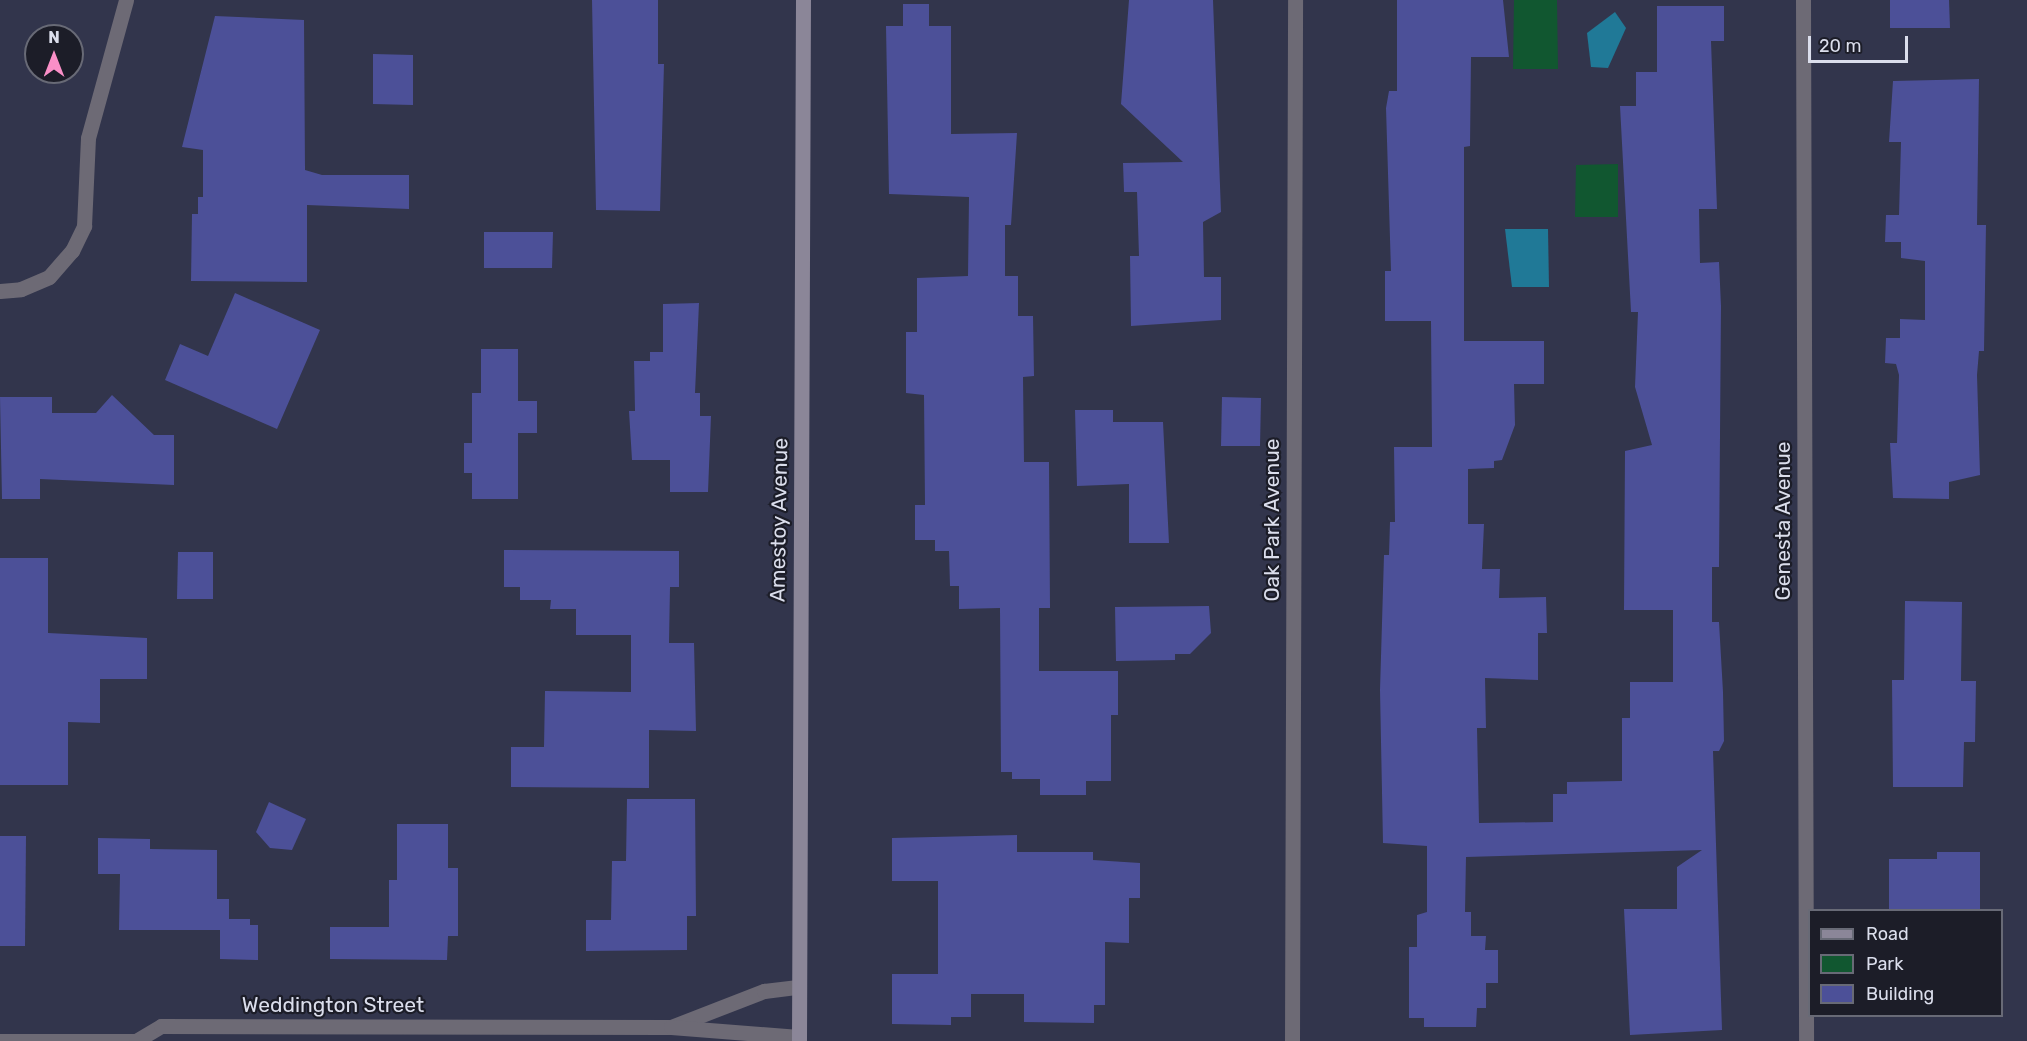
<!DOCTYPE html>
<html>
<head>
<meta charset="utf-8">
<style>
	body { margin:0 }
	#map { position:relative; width:2027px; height:1041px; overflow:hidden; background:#32354c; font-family:Rubik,sans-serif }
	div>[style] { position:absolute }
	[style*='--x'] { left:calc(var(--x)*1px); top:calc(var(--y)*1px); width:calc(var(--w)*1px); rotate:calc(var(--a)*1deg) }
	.green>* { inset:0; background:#115730 }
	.water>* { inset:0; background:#207997 }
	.building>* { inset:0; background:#4c5098 }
	.street>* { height:15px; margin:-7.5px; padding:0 7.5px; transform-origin:7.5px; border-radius:7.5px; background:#6d6a75 }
	.secondary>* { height:15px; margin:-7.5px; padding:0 7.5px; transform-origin:7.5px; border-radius:7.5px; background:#8b8698 }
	span { translate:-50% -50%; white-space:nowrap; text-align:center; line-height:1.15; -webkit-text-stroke:4.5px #1c1d28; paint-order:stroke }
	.street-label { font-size:21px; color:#dbdeec }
	.legend { position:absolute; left:1808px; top:909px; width:195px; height:108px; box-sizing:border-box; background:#1c1d28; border:2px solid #686a76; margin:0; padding:8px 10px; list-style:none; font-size:18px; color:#dbdeec }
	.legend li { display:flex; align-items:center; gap:12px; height:30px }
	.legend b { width:30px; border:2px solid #686a76 }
	.north { position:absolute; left:24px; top:24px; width:60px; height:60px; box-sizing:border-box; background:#1c1d28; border:2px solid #686a76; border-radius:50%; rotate:0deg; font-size:16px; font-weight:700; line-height:24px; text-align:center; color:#dbdeec }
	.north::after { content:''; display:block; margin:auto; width:21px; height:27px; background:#fa8fc7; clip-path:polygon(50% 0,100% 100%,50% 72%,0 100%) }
	.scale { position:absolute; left:1808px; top:36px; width:100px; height:27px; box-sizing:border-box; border:3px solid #dbdeec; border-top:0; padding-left:8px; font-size:18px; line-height:21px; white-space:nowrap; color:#dbdeec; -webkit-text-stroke:4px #1c1d28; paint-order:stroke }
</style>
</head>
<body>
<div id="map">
	<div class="green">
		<div style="clip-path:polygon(1514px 0,1557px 0,1558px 69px,1513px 69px)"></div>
		<div style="clip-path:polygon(1618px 164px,1618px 217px,1575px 217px,1576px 165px)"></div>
	</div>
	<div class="water">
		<div style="clip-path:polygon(1615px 12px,1626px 28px,1608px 68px,1591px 67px,1587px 33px)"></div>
		<div style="clip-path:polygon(1505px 229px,1548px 229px,1549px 287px,1512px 287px)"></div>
	</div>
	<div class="building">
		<div style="clip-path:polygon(592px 0,658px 0,658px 64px,664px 64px,660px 211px,596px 210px)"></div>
		<div style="clip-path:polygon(1129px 0,1213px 0,1221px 212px,1203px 222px,1204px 277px,1221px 277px,1221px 320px,1131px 326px,1130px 256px,1139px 256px,1137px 192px,1124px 192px,1123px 163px,1183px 162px,1121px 104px)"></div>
		<div style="clip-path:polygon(1397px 0,1503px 0,1509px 57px,1471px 57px,1470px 146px,1464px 147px,1464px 341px,1544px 341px,1544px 384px,1514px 384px,1515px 425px,1502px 460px,1494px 461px,1494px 468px,1468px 469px,1468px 524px,1484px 524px,1482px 569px,1500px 569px,1499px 598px,1546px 597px,1547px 633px,1538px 633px,1538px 680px,1485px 678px,1486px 728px,1477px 728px,1479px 823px,1553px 822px,1553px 794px,1567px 794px,1567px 782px,1622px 781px,1622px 718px,1630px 718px,1630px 682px,1673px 682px,1673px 610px,1624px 610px,1625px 451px,1652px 445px,1635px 387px,1638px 312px,1631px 312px,1620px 106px,1636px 106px,1636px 72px,1657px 72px,1657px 6px,1724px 6px,1724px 41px,1711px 41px,1717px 209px,1699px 209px,1700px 263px,1719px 262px,1721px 306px,1719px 567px,1712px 567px,1712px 622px,1719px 622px,1723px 692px,1724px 741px,1719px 751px,1713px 751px,1722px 1030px,1630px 1035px,1624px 909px,1677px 909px,1677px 867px,1702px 850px,1466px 857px,1465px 912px,1471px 912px,1471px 936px,1486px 936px,1485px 950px,1498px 950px,1498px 983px,1486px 983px,1486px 1008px,1477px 1008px,1476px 1027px,1424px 1027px,1424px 1018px,1409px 1018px,1409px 947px,1417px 947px,1417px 915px,1427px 912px,1427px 846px,1383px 843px,1380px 690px,1384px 555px,1389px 555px,1390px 522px,1395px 522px,1394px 447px,1432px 447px,1431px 321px,1385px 321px,1385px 271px,1391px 271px,1386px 108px,1389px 91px,1397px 91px)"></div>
		<div style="clip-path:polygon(1890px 0,1949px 0,1950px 28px,1890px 28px)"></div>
		<div style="clip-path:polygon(903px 4px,929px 4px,929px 26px,951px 26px,951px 134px,1017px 133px,1011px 225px,1005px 225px,1005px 276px,1018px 276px,1018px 316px,1033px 316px,1034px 376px,1023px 377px,1024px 462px,1049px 462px,1050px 608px,1039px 608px,1039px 671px,1118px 671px,1118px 715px,1111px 715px,1111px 781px,1086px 781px,1086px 795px,1040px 795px,1040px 779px,1012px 779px,1012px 772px,1001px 772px,1000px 608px,959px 609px,959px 586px,950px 586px,949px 551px,935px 551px,935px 540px,915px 540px,915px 505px,925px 505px,924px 395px,906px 393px,906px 332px,917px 332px,917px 278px,968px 276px,969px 197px,889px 194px,886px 26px,903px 26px)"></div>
		<div style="clip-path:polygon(215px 16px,304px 20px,305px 170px,322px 175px,409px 175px,409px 209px,307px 205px,307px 282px,191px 281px,192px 214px,198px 214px,198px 197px,203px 197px,203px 150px,182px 147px)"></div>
		<div style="clip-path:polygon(373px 54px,413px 55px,413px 105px,373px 104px)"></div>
		<div style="clip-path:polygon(1979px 79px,1977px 225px,1986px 225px,1984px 351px,1979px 351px,1977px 375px,1980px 475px,1949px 482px,1949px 499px,1893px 498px,1890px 443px,1897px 443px,1899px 375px,1896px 364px,1885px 363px,1886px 338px,1900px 338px,1900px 319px,1925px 320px,1925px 261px,1901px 258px,1901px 242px,1885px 242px,1886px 215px,1899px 215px,1901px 142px,1889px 142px,1893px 81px)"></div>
		<div style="clip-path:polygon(484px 232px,553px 232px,552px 268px,484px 268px)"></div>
		<div style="clip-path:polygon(235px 293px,320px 330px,277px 429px,165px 380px,180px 344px,208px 356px)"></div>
		<div style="clip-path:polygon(699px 303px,695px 393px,700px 393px,700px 416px,711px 416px,708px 492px,670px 492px,670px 460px,632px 460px,629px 411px,635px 411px,634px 361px,650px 361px,650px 352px,663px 352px,663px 304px)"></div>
		<div style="clip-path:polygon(481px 349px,518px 349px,518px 401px,537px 401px,537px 433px,518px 433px,518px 499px,472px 499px,472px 473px,464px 473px,464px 443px,472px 443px,472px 393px,481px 393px)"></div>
		<div style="clip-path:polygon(112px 395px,154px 435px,174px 435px,174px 485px,40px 479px,40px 499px,2px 499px,0 397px,52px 397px,52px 413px,96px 413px)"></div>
		<div style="clip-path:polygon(1222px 397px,1261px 398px,1260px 446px,1221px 446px)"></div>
		<div style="clip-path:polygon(1075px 410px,1113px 410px,1113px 422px,1163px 422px,1169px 543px,1129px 543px,1129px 484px,1077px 486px)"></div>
		<div style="clip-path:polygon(504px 550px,679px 551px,679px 587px,670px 587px,669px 643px,694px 643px,696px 731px,649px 730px,649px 788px,511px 787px,511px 747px,544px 747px,545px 691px,631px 692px,631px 635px,576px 635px,576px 609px,550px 609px,551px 600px,520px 600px,520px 587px,504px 587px)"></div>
		<div style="clip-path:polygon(178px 552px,213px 552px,213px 599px,177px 599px)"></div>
		<div style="clip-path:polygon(0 558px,48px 558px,48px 633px,147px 638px,147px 679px,100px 679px,100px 723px,68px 722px,68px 785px,0 785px)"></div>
		<div style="clip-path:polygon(1905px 601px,1962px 602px,1961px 681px,1976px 681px,1975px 742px,1964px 742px,1963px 787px,1893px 787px,1892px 680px,1904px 680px)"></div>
		<div style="clip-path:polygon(1209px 606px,1211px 633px,1190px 654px,1175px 654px,1175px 660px,1116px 661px,1115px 607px)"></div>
		<div style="clip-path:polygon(627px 799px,695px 799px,696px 916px,687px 916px,687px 950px,586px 951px,586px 920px,611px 920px,612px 861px,626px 861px)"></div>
		<div style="clip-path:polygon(269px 802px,306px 819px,292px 850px,270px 848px,256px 832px)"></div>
		<div style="clip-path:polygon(397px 824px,448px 824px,448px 868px,458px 868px,458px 936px,448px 936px,447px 960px,330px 959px,330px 927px,389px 927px,389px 880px,397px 880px)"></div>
		<div style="clip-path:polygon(1017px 835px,1017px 852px,1093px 852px,1093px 860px,1140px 863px,1140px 898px,1129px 898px,1129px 943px,1105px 942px,1105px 1005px,1094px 1005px,1094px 1023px,1024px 1022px,1024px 994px,971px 994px,971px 1017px,951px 1017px,951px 1025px,892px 1024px,892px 974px,938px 974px,938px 881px,892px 881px,892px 838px)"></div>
		<div style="clip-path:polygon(0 836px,26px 836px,25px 946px,0 946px)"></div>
		<div style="clip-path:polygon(98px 838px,150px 839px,150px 849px,217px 850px,217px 899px,229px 899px,229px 919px,250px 919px,250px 925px,258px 925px,258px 960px,220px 959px,220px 930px,119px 930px,120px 874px,98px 874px)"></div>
		<div style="clip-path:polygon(1937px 852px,1980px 852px,1980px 910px,1889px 910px,1889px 859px,1937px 859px)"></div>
	</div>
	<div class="street">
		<div style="--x:1803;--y:0;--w:1041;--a:89.83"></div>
		<div style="--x:0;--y:291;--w:21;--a:-5"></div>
		<div style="--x:21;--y:289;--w:30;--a:-23"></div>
		<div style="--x:49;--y:277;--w:35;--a:-49"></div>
		<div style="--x:72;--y:251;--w:28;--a:-64"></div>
		<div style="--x:84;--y:226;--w:88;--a:-87.4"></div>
		<div style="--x:88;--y:138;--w:143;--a:-74.6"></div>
		<div style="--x:671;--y:1027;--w:100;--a:-21.2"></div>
		<div style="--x:764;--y:991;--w:34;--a:-7"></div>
		<div style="--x:0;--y:1041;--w:136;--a:0"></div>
		<div style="--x:136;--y:1041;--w:29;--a:-31"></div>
		<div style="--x:161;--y:1026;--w:510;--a:0.11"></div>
		<div style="--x:671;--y:1027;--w:128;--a:4.5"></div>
		<div style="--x:1292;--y:1041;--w:1041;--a:-89.83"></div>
	</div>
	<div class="secondary">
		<div style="--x:799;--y:1041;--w:1041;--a:-89.78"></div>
	</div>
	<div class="street-label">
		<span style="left:779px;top:520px;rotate:-89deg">Amestoy Avenue</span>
		<span style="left:1272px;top:520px;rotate:-90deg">Oak Park Avenue</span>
		<span style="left:1783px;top:521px;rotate:-90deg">Genesta Avenue</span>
		<span style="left:333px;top:1005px">Weddington Street</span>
	</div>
	<ul class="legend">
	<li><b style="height:8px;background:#8b8698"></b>Road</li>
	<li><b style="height:16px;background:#115730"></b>Park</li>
	<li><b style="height:16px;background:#4c5098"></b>Building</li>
	</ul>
	<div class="north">N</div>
	<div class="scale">20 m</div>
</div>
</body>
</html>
